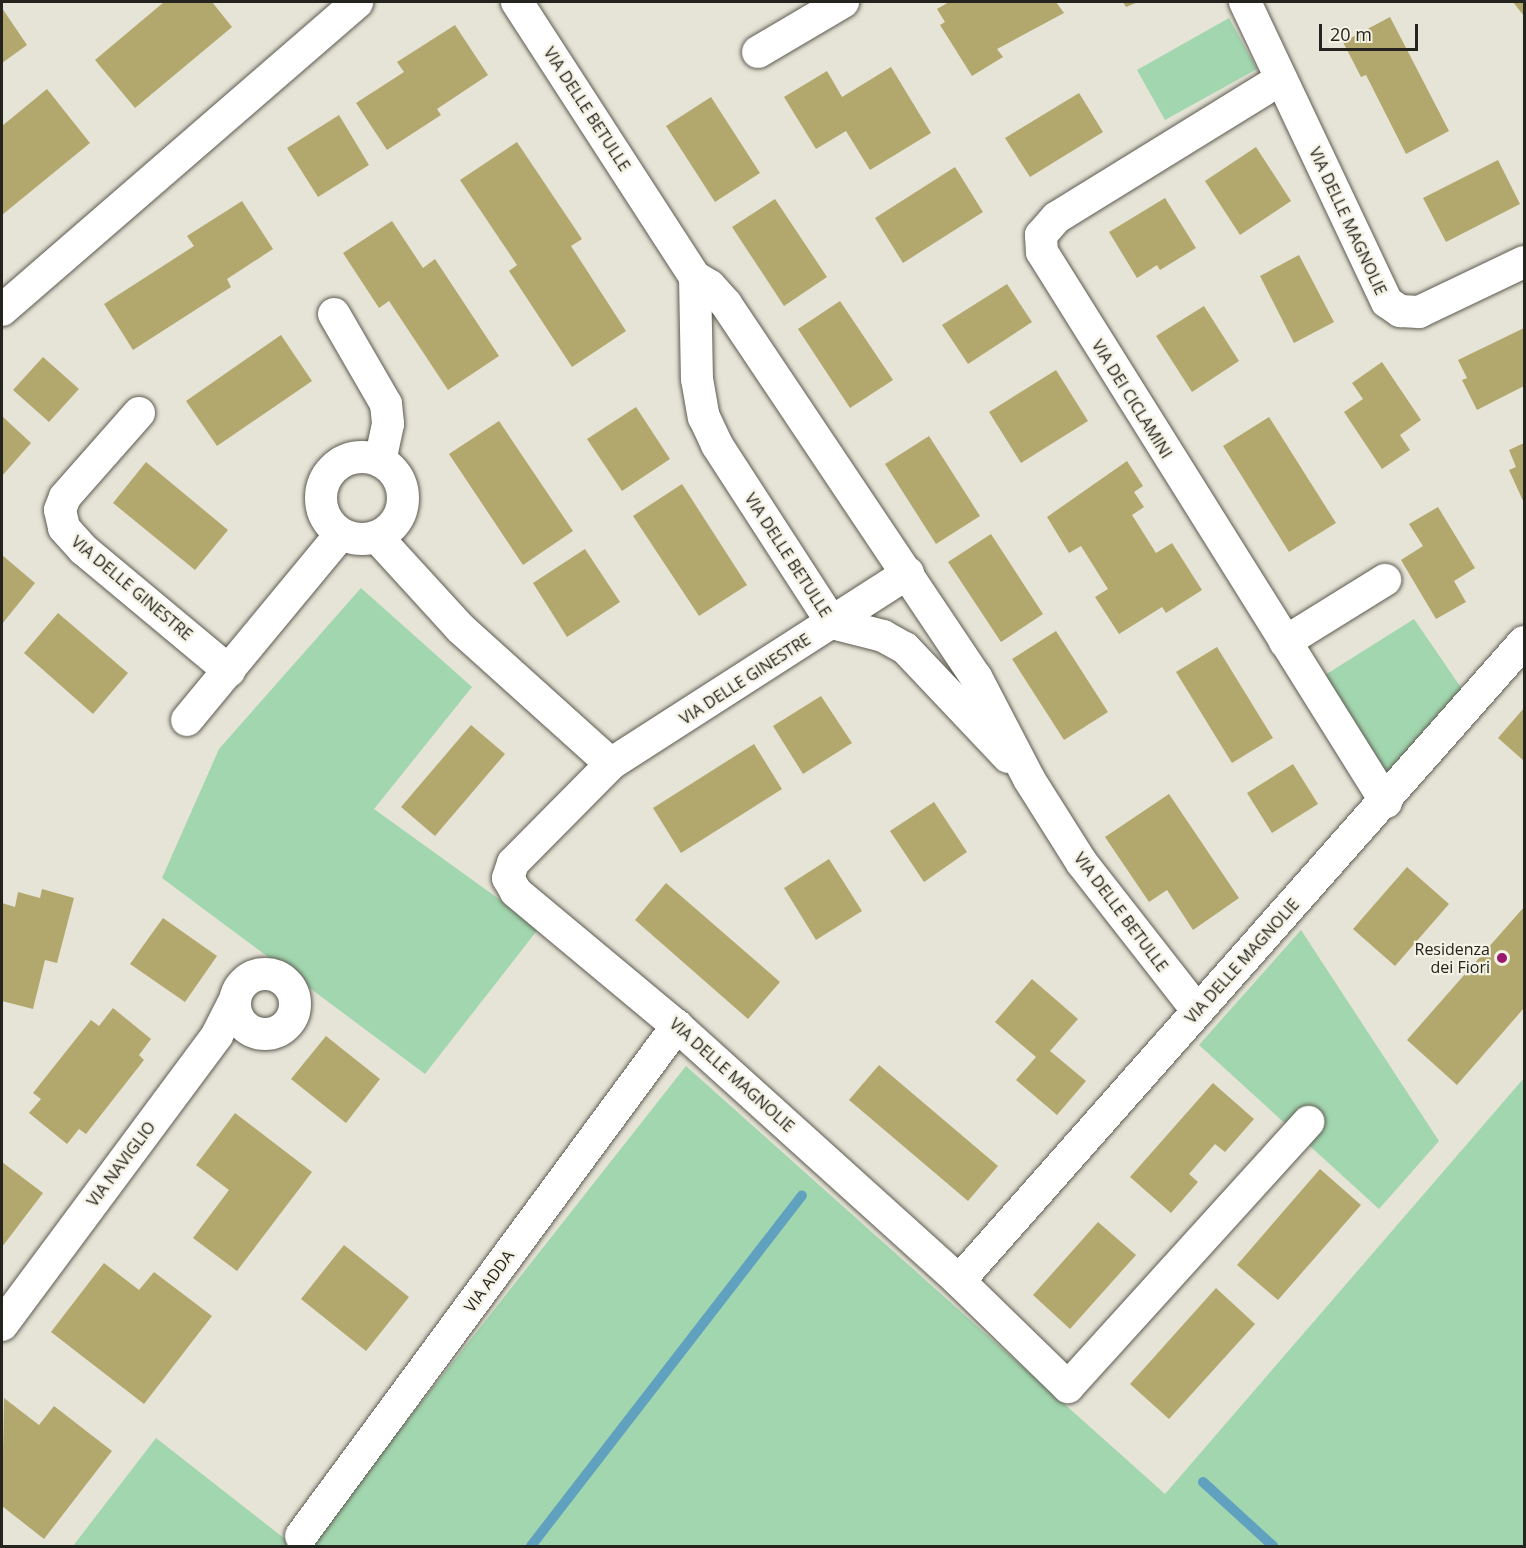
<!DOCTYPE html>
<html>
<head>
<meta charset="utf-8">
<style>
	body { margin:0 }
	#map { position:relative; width:1526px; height:1548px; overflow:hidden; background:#e6e4d7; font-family:"Open Sans",sans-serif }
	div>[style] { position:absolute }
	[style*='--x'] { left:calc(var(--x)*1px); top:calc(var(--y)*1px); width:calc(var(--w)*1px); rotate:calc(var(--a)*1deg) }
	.green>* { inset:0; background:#a2d6af }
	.stream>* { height:10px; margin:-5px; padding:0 5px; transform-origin:5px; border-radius:5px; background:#60a1bf }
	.building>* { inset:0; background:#b2a86d }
	.roads { filter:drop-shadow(0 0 2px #5d5b50) drop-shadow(0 0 2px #5d5b50) }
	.minor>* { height:32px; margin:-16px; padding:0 16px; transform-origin:16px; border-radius:16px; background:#fff }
	.minor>.ring { margin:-16px; padding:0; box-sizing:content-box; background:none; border:32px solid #fff; border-radius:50% }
	.dots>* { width:16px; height:16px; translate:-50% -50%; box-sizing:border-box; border:3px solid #f4f2e4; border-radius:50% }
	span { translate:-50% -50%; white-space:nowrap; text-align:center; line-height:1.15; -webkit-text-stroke:4.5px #f4f2e4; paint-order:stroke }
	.street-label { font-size:16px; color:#24231e }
	.poi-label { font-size:16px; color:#24231e }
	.right { translate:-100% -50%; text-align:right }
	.frame { position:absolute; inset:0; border:3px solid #24231e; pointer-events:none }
	.scale { position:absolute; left:1319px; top:24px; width:99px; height:27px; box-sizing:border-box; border:3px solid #24231e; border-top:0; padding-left:8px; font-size:18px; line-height:21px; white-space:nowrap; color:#24231e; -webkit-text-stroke:4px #f4f2e4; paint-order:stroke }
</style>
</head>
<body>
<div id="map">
	<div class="green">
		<div style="clip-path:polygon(1229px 18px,1257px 69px,1165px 120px,1137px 70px)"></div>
		<div style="clip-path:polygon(361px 588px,472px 687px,374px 809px,539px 928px,425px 1074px,162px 878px,219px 749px)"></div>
		<div style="clip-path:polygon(1414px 619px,1462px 689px,1388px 775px,1325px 675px)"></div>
		<div style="clip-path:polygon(1301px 930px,1439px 1141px,1379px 1209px,1199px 1045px)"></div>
		<div style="clip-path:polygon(686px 1066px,1165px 1494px,1524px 1078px,1524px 1546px,308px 1546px)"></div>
		<div style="clip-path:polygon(156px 1438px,294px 1546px,73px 1546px)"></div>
	</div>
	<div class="stream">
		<div style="--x:1203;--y:1482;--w:95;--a:42.4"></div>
		<div style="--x:531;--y:1546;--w:443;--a:-52.3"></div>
	</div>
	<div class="building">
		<div style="clip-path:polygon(164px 2px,212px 2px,232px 27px,135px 108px,95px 60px)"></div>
		<div style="clip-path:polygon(949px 2px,1056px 2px,1064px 13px,997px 49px,1003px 57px,972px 76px,940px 25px,945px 22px,937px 9px)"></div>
		<div style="clip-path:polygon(1123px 2px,1138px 2px,1126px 7px)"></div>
		<div style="clip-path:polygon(1513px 2px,1524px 2px,1524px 16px)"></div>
		<div style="clip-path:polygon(2px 8px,27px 45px,2px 63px)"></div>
		<div style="clip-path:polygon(1390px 17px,1449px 131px,1406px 154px,1366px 75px,1361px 77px,1343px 42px)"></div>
		<div style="clip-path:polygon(455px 25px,488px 75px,437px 109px,441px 115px,387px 150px,356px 103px,404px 72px,397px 62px)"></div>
		<div style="clip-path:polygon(891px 67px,931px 133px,870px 170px,846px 131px,816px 149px,784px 97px,827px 71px,842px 97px)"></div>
		<div style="clip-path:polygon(47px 89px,90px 143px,2px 215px,2px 126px)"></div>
		<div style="clip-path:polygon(1079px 93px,1103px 132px,1030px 177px,1005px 138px)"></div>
		<div style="clip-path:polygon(711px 97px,760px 173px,715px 202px,666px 126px)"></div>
		<div style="clip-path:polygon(339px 115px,369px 165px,318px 197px,287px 148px)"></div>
		<div style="clip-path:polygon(517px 142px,582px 239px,571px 246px,626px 331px,572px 367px,509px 271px,517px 265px,460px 180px)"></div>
		<div style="clip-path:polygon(1256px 147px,1291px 201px,1240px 235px,1205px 181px)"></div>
		<div style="clip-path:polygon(1498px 160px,1520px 204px,1446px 242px,1423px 198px)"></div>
		<div style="clip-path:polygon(955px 167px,983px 212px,903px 263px,875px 218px)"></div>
		<div style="clip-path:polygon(1165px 198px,1196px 248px,1160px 270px,1157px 265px,1137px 278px,1109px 232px)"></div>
		<div style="clip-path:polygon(775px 199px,827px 277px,784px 306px,732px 227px)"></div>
		<div style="clip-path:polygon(242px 201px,273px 249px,227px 279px,231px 287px,133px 350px,104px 304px,194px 246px,187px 236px)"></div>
		<div style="clip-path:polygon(392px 221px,423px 268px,435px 259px,499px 356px,448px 390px,389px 301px,379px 308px,343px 253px)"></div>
		<div style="clip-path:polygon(1299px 255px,1334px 322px,1294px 343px,1260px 276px)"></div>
		<div style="clip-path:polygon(1007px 284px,1032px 322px,968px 364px,942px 325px)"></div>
		<div style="clip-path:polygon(840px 301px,893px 380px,850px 408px,798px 329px)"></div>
		<div style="clip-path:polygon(1204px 306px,1239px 361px,1192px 392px,1156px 336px)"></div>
		<div style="clip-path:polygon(1524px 328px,1524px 386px,1477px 410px,1462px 380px,1467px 378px,1458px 360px)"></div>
		<div style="clip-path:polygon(281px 335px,312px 381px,217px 446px,186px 401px)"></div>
		<div style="clip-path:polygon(43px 357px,79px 389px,49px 422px,13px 390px)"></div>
		<div style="clip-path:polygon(1382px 362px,1421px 420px,1400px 435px,1410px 450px,1382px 469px,1344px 412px,1363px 399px,1352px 383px)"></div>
		<div style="clip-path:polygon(1056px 370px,1088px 421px,1021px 463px,989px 412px)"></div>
		<div style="clip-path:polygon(636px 407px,670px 459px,622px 491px,587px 439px)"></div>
		<div style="clip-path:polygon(2px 416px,31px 443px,2px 476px)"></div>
		<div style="clip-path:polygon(1269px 417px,1336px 523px,1289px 552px,1223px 446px)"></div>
		<div style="clip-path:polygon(499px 421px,573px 531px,523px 565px,449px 454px)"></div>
		<div style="clip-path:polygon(929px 436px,980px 516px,936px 544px,885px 464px)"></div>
		<div style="clip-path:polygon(1524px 443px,1524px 503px,1509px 470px,1516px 467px,1509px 450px)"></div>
		<div style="clip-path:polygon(1127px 461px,1143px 486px,1134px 492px,1144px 507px,1132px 515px,1156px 553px,1172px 543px,1202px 590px,1166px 613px,1162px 607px,1119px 634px,1095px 597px,1108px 589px,1081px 546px,1069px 553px,1047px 517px)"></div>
		<div style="clip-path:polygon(146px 462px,228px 530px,195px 570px,113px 503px)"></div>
		<div style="clip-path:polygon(682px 484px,747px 585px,699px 616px,633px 516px)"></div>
		<div style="clip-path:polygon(1438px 507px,1475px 568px,1454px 581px,1466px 602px,1436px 619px,1401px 560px,1423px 546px,1409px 524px)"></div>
		<div style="clip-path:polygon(991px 534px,1043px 614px,1001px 642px,948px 562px)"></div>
		<div style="clip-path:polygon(585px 549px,620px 602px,567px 637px,533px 583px)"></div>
		<div style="clip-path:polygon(2px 555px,35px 583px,2px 624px)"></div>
		<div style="clip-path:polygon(58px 613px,128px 673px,93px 714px,24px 653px)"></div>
		<div style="clip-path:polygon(1056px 631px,1108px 712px,1064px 740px,1012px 659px)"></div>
		<div style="clip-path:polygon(1217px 647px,1273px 738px,1232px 763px,1176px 672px)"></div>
		<div style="clip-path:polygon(821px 696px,852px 743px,803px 774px,773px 726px)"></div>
		<div style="clip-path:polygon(1524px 708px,1524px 761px,1498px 738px)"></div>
		<div style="clip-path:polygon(471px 725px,505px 754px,435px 836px,401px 807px)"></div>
		<div style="clip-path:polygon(754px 744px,782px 789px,681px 853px,653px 808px)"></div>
		<div style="clip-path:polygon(1293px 764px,1318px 804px,1272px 833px,1247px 793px)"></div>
		<div style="clip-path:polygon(1169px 794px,1239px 898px,1193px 930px,1167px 890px,1149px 902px,1105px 837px)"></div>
		<div style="clip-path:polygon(934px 802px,967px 852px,924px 882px,890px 831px)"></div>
		<div style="clip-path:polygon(829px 859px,862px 911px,816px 940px,784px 888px)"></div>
		<div style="clip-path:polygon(1407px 867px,1449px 904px,1395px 966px,1353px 929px)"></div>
		<div style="clip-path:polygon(666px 883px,780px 982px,748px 1019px,635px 920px)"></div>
		<div style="clip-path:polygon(42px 889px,74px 898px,57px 963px,45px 960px,33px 1009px,2px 1001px,2px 903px,15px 907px,18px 892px,40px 898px)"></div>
		<div style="clip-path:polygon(1524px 907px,1524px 1008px,1457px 1085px,1407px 1040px)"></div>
		<div style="clip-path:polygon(163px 918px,217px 956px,185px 1002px,130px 964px)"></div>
		<div style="clip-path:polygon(1032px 979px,1078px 1019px,1050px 1051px,1086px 1081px,1057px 1115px,1016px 1080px,1036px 1057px,995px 1022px)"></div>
		<div style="clip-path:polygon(113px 1008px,151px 1039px,139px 1055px,144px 1060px,86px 1134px,79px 1129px,67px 1144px,29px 1113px,41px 1099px,33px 1093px,91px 1020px,99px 1026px)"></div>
		<div style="clip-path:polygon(326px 1036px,380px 1079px,346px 1123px,291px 1079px)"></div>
		<div style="clip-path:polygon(879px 1065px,998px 1166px,968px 1201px,849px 1100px)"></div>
		<div style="clip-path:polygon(1213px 1083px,1254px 1119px,1225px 1152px,1215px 1144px,1189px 1174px,1198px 1182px,1171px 1213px,1130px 1177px)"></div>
		<div style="clip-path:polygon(235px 1113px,312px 1172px,237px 1271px,193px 1238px,229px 1190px,196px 1165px)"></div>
		<div style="clip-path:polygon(2px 1162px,43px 1193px,2px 1247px)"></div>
		<div style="clip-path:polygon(1320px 1169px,1361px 1205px,1278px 1300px,1237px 1265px)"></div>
		<div style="clip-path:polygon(1098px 1222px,1136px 1255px,1070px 1329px,1033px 1295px)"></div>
		<div style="clip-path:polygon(344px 1245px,409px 1297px,366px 1351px,301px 1299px)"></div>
		<div style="clip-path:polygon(104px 1263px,139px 1290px,154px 1272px,212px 1316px,144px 1404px,51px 1332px)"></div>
		<div style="clip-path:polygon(1216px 1288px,1255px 1324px,1169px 1419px,1130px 1384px)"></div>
		<div style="clip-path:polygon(4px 1398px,39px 1425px,54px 1406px,112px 1451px,44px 1539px,2px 1506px)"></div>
	</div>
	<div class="roads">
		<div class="minor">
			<div style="--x:517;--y:2;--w:328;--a:57.1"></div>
			<div style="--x:695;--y:277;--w:17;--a:31"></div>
			<div style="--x:710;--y:286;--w:24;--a:48"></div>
			<div style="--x:726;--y:304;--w:449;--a:56.2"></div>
			<div style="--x:976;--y:677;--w:115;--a:62.5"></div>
			<div style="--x:1029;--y:779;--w:99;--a:57.8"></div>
			<div style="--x:1082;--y:863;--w:187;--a:52"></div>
			<div style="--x:1245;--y:2;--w:332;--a:64.7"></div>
			<div style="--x:1387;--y:302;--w:16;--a:35"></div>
			<div style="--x:1400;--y:311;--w:19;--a:3"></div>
			<div style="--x:1419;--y:312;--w:116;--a:-25.5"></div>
			<div style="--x:758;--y:52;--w:99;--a:-30.5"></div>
			<div style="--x:1281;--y:79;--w:264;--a:148.3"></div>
			<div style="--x:1056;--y:218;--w:23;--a:131"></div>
			<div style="--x:1041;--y:235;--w:17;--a:87"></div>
			<div style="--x:1042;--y:252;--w:649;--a:57.98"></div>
			<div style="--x:695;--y:277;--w:102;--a:88.9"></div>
			<div style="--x:697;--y:379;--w:39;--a:80"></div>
			<div style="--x:704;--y:417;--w:31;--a:65"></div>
			<div style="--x:717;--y:445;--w:212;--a:57.1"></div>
			<div style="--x:832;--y:623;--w:53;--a:14.3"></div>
			<div style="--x:883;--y:636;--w:25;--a:29"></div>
			<div style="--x:905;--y:648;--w:150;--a:46.6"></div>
			<div style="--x:2;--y:310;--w:470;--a:-40.9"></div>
			<div style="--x:334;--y:314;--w:104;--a:60"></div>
			<div style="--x:386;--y:404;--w:20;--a:84"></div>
			<div style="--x:388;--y:424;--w:38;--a:102"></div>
			<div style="--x:139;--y:413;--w:112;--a:131.4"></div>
			<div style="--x:65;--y:497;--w:14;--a:111"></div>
			<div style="--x:60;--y:510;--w:18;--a:77"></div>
			<div style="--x:64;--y:528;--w:30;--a:48"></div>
			<div style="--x:84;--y:550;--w:189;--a:39.8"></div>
			<div class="ring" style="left:321px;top:457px;width:50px;height:50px"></div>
			<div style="--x:377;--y:537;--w:123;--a:47.6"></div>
			<div style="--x:460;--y:628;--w:203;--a:42"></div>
			<div style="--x:908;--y:573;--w:353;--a:147.3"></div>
			<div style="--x:611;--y:764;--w:139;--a:134.7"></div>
			<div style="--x:513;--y:863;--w:16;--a:108"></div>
			<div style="--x:508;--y:878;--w:16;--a:60"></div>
			<div style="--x:516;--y:892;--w:209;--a:39.8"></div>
			<div style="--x:677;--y:1026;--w:380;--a:42.1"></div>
			<div style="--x:959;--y:1281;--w:853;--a:-48.52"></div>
			<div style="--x:1285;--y:642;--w:118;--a:-31.8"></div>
			<div style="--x:187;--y:720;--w:241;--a:-50.4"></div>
			<div class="ring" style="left:235px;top:974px;width:28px;height:28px"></div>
			<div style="--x:959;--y:1281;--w:152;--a:44.2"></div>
			<div style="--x:1068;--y:1387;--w:358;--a:-47.8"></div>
			<div style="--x:2;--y:1325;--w:361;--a:-53.4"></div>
			<div style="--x:217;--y:1035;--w:39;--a:-63"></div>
			<div style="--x:301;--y:1536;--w:634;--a:-53.6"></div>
		</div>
	</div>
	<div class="dots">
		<div style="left:1502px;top:958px;background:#99176c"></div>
	</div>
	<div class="street-label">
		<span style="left:587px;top:109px;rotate:57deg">VIA DELLE BETULLE</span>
		<span style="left:1348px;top:221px;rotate:65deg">VIA DELLE MAGNOLIE</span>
		<span style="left:1132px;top:399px;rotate:58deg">VIA DEI CICLAMINI</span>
		<span style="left:788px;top:555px;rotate:57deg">VIA DELLE BETULLE</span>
		<span style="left:132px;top:588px;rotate:40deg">VIA DELLE GINESTRE</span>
		<span style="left:745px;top:679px;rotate:-33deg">VIA DELLE GINESTRE</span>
		<span style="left:1121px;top:912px;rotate:53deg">VIA DELLE BETULLE</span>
		<span style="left:1242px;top:961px;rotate:-48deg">VIA DELLE MAGNOLIE</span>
		<span style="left:732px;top:1075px;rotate:42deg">VIA DELLE MAGNOLIE</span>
		<span style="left:121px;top:1164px;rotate:-53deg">VIA NAVIGLIO</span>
		<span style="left:489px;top:1281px;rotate:-54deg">VIA ADDA</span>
	</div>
	<div class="poi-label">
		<span class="right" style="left:1490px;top:958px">Residenza<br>dei Fiori</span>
	</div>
	<div class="frame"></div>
	<div class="scale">20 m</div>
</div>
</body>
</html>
